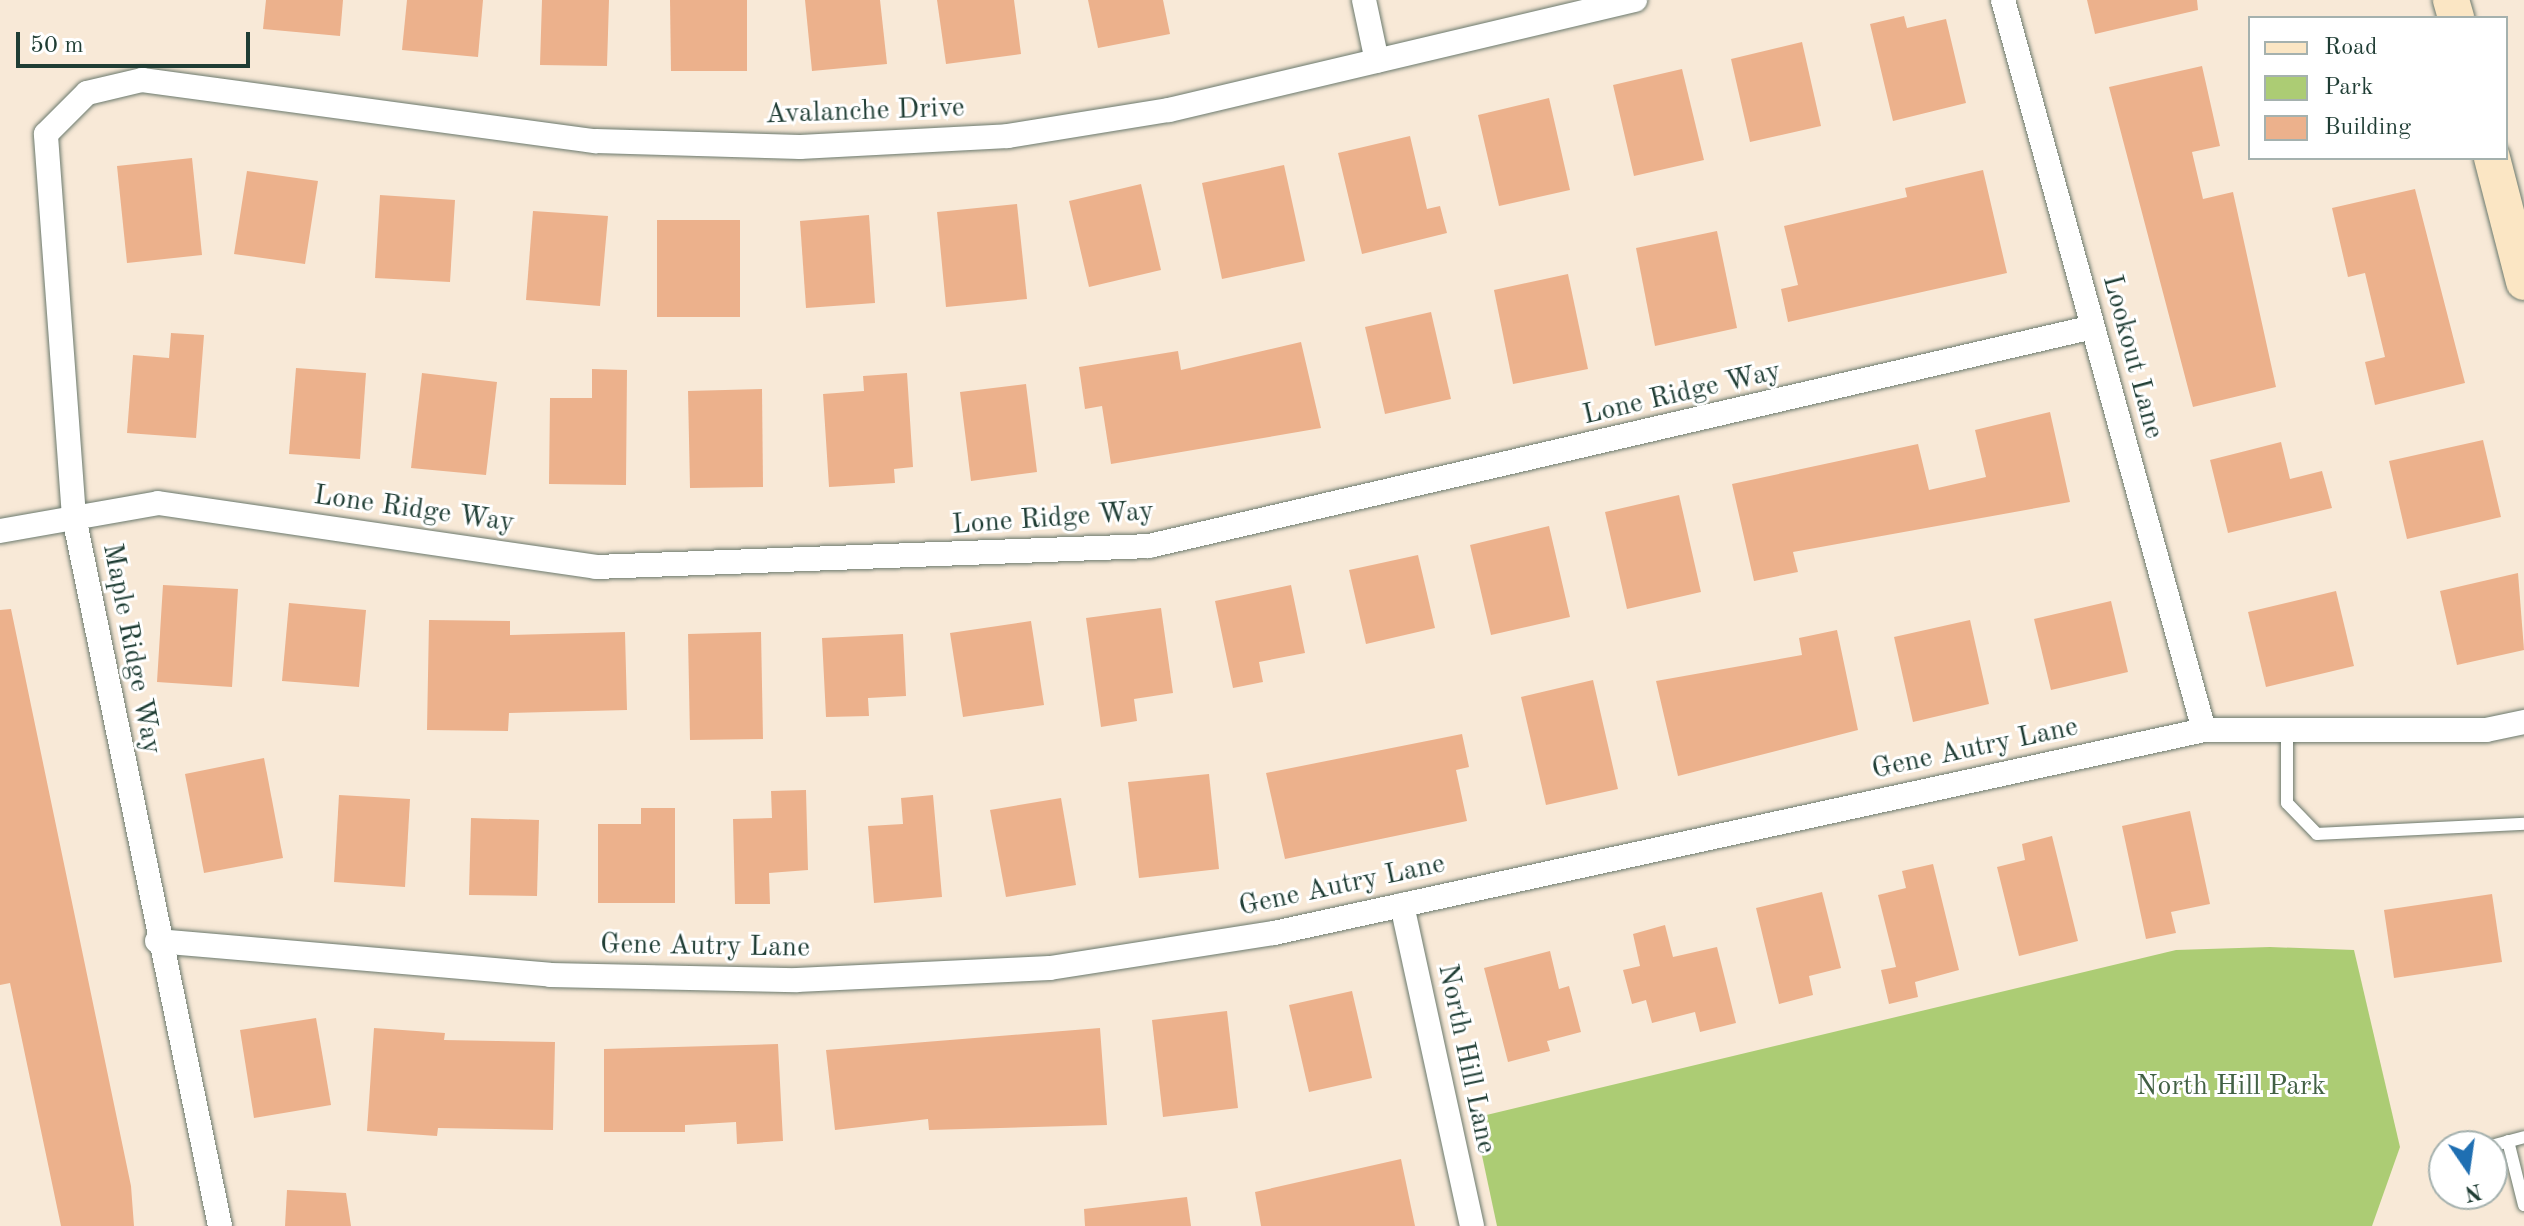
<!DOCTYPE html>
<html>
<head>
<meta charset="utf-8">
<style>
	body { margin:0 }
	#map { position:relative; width:2524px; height:1226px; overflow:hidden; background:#f8e9d7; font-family:"Old Standard TT",serif }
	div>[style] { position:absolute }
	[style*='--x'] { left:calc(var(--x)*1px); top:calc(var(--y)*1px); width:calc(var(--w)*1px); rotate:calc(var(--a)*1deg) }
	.green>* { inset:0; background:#accc74 }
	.building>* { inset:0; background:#ecb18c }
	.roads { filter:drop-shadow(0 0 2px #6b796d) drop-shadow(0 0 2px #6b796d) }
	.lane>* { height:12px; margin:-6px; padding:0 6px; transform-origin:6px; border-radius:6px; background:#fff }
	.street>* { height:24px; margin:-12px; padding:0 12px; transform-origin:12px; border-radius:12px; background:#fff }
	.secondary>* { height:36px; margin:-18px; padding:0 18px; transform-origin:18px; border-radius:18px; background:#fbe6c4 }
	span { translate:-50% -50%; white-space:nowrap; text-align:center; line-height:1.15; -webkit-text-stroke:6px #fff; paint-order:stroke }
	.street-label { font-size:28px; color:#1f3d34 }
	.park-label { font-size:28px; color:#426144 }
	.legend { position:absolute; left:2248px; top:16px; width:260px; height:144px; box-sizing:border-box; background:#fff; border:2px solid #a5b1ae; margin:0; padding:10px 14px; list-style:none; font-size:24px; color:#1f3d34 }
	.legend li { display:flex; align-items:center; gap:16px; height:40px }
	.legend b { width:40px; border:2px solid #a5b1ae }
	.north { position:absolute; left:2428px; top:1130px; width:80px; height:80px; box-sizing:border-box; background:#fff; border:2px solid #a5b1ae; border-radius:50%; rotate:167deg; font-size:22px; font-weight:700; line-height:32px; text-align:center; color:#1f3d34 }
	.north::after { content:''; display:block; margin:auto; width:28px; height:36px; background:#1f6fb2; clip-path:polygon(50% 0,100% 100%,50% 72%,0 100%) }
	.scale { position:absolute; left:16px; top:32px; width:234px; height:36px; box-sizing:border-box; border:4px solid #1f3d34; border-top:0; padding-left:10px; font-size:24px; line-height:28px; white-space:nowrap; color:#1f3d34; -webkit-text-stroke:6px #fff; paint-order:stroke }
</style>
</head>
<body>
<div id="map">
	<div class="green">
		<div style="clip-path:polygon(2270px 947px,2354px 950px,2400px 1147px,2372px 1226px,1497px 1226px,1474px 1118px,2176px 950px)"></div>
	</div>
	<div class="building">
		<div style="clip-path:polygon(266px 0,343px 0,340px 36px,263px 29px)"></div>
		<div style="clip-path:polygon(407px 0,483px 0,478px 57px,402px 50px)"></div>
		<div style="clip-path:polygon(542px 0,609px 0,607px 66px,540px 65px)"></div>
		<div style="clip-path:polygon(670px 0,747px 0,747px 71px,671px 71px)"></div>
		<div style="clip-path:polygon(805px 0,880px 0,887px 64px,812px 71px)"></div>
		<div style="clip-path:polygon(937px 0,1014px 0,1021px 54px,946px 64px)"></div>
		<div style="clip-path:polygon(1088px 0,1163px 0,1170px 34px,1098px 48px)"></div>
		<div style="clip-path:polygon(2087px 0,2197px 0,2198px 10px,2095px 34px)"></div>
		<div style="clip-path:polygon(1904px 16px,1907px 28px,1946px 19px,1966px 103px,1893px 121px,1870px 24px)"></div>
		<div style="clip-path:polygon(1802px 42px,1821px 126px,1750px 142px,1731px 59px)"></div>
		<div style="clip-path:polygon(2202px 66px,2220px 146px,2192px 152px,2203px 199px,2233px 192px,2276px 387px,2193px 407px,2109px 87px)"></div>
		<div style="clip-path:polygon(1682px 69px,1704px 160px,1634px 176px,1613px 85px)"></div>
		<div style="clip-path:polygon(1549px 98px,1570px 190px,1499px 206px,1478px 115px)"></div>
		<div style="clip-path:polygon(1410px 136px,1427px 209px,1440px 206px,1447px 233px,1362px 254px,1338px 153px)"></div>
		<div style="clip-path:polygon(192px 158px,202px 255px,127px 263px,117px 166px)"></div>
		<div style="clip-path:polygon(1284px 165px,1305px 261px,1222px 279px,1202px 183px)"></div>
		<div style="clip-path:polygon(1983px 170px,2007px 273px,1788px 322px,1781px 289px,1798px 285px,1784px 226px,1907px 197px,1905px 188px)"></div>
		<div style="clip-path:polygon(247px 171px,318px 181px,305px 264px,234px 254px)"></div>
		<div style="clip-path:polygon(1141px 184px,1161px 270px,1089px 287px,1069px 201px)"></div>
		<div style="clip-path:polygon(2415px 189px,2465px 383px,2375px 405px,2365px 362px,2385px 357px,2365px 273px,2348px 277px,2332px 208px)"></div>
		<div style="clip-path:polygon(380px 195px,455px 200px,450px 282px,375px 278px)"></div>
		<div style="clip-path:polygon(1017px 204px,1027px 299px,946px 307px,937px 212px)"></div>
		<div style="clip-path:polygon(533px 211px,608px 216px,600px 306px,526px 300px)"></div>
		<div style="clip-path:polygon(869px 215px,875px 303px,806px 308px,800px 221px)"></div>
		<div style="clip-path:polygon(657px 220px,740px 220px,740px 317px,657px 317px)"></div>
		<div style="clip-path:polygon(1717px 231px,1737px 328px,1655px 346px,1636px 248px)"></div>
		<div style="clip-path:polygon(1568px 274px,1588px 369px,1513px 384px,1494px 290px)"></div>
		<div style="clip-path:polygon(1431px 312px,1451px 399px,1385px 414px,1365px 327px)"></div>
		<div style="clip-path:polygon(171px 333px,204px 335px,196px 438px,127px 433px,133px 355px,169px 358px)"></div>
		<div style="clip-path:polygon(1301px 342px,1321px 428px,1111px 464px,1102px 406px,1085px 409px,1079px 367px,1178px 351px,1181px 370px)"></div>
		<div style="clip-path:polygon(296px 368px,366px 373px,360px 459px,289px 454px)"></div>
		<div style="clip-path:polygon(592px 369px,627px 370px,626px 485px,549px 484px,550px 398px,592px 398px)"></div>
		<div style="clip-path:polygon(422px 373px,497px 382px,486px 475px,411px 468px)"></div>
		<div style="clip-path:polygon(907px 373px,913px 467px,894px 469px,895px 483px,829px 487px,823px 394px,864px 391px,863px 376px)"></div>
		<div style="clip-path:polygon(1026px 384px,1037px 472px,971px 481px,960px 392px)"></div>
		<div style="clip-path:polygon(762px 389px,763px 487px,690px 488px,688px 391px)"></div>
		<div style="clip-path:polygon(2050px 412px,2070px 502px,1793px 552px,1798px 572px,1754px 581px,1732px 484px,1918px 444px,1929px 490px,1986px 477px,1975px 430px)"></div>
		<div style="clip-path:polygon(2483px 440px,2501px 517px,2407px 539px,2389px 461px)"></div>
		<div style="clip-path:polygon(2281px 442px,2290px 479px,2322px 471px,2332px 508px,2228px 533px,2210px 460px)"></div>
		<div style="clip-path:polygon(1679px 495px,1701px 592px,1627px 609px,1605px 512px)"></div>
		<div style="clip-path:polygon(1549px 526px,1570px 617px,1491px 635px,1470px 545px)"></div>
		<div style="clip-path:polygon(1418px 555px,1435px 628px,1366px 644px,1349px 570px)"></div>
		<div style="clip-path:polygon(2518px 573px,2524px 650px,2457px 665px,2440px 591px)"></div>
		<div style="clip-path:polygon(163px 585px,238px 589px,232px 687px,157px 682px)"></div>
		<div style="clip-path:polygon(1291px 585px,1305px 653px,1259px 662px,1263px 682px,1233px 688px,1215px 601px)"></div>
		<div style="clip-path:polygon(2336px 591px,2354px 666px,2266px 687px,2248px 612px)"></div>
		<div style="clip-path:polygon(2111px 601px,2128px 672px,2051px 690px,2034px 619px)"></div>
		<div style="clip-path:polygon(289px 603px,366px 610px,359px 687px,282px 681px)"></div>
		<div style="clip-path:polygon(1161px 608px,1173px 693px,1134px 699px,1137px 721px,1101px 727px,1086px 618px)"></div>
		<div style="clip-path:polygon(11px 609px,131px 1186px,134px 1226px,61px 1226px,10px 983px,0 985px,0 610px)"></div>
		<div style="clip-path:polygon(429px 620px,510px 621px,510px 635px,625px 632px,627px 710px,509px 713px,508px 731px,427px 730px)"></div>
		<div style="clip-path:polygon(1970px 620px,1989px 704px,1913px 722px,1894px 637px)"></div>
		<div style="clip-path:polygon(1031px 621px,1044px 705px,963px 717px,950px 633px)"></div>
		<div style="clip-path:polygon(1837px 630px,1858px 730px,1678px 776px,1656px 681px,1802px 655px,1799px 638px)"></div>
		<div style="clip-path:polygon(761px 632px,763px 739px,690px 740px,688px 634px)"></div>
		<div style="clip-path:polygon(903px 634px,906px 696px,868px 698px,869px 716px,826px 717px,822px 638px)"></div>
		<div style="clip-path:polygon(1593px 680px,1618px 789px,1546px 805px,1521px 697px)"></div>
		<div style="clip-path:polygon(1462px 734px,1469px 767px,1456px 770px,1467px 821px,1285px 859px,1266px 773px)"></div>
		<div style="clip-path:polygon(264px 758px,283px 858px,204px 873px,185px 774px)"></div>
		<div style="clip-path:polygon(1209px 774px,1219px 869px,1139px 878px,1128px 782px)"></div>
		<div style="clip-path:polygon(806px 790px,808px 870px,769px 873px,770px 904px,735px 904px,733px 819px,772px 818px,771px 791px)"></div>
		<div style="clip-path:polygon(339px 795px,410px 799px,405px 887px,334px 882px)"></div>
		<div style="clip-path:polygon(933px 795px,942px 897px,874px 903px,868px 826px,903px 824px,901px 798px)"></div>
		<div style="clip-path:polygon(1061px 798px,1076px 885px,1006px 897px,990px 810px)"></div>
		<div style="clip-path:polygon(641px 808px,675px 808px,675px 903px,598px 903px,598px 824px,641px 824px)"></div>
		<div style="clip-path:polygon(2190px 811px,2210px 904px,2171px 912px,2176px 933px,2146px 939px,2122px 826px)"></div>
		<div style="clip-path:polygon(471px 818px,539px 820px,537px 896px,469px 895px)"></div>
		<div style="clip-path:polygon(2052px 836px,2078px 941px,2019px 956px,1997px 867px,2025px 860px,2022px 844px)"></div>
		<div style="clip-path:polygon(1933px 864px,1959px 970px,1915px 982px,1918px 997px,1889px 1004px,1881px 970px,1896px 967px,1878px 895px,1906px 888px,1902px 871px)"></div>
		<div style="clip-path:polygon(1822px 892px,1841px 968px,1809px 976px,1813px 995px,1779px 1004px,1756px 908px)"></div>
		<div style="clip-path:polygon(2492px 894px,2502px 962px,2394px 978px,2384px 910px)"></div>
		<div style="clip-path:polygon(1665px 925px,1673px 957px,1717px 947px,1736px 1023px,1700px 1032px,1695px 1012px,1652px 1023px,1646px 1000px,1632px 1004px,1623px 970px,1640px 966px,1633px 934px)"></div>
		<div style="clip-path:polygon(1550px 951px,1559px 989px,1569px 986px,1581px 1032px,1547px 1041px,1550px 1051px,1508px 1062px,1484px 968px)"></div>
		<div style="clip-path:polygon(1352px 991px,1372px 1078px,1309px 1092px,1289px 1005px)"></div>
		<div style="clip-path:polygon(1227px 1011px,1238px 1108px,1163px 1117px,1152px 1020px)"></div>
		<div style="clip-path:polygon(316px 1018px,331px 1105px,254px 1118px,240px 1030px)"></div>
		<div style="clip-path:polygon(374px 1028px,445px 1033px,444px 1040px,555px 1042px,553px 1130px,438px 1128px,437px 1136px,367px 1131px)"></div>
		<div style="clip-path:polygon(1100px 1028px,1107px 1125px,929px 1130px,928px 1119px,835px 1130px,826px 1050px)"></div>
		<div style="clip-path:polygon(778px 1044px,783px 1141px,737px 1144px,736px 1122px,685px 1125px,685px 1132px,604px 1132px,604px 1049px)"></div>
		<div style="clip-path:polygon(1401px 1159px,1415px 1226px,1261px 1226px,1255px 1192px)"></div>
		<div style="clip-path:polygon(287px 1190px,346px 1193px,351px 1226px,285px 1226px)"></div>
		<div style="clip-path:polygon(1187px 1197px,1191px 1226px,1085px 1226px,1084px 1209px)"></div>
	</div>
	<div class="roads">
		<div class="lane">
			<div style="--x:2287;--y:733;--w:70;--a:90"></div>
			<div style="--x:2287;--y:803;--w:43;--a:45.9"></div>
			<div style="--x:2317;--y:834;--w:207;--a:-2.8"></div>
			<div style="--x:2508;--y:1141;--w:66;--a:76"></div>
			<div style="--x:2491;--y:1146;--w:34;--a:-15"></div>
		</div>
		<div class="street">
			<div style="--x:1364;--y:0;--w:62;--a:78"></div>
			<div style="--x:2003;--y:0;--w:757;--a:74.61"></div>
			<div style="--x:0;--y:531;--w:160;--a:-10"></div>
			<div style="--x:158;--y:503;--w:443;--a:8.3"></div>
			<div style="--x:596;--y:567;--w:553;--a:-2.17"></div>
			<div style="--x:1149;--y:546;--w:969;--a:-13.06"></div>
			<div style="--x:1402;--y:905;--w:329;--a:77.7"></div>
			<div style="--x:157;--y:941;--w:394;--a:4.9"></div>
			<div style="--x:550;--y:975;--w:247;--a:1.2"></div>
			<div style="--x:797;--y:980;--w:253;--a:-2.7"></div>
			<div style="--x:1050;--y:968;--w:227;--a:-8.9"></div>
			<div style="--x:1274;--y:933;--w:952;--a:-12.31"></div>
			<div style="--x:2204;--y:730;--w:282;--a:0"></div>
			<div style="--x:2486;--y:730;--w:39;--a:-12"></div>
			<div style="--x:220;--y:1226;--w:724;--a:-101.64"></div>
			<div style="--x:74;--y:517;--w:384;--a:-94.2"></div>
			<div style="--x:46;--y:134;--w:58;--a:-45"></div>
			<div style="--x:87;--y:93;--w:57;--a:-13.3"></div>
			<div style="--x:142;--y:80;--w:458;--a:7.7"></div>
			<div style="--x:596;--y:141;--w:204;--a:1.7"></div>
			<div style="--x:800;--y:147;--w:208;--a:-3"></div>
			<div style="--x:1008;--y:136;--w:163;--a:-9.2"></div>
			<div style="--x:1169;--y:110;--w:479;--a:-13.3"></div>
		</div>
		<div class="secondary">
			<div style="--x:2451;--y:0;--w:19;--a:74"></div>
			<div style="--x:2492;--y:158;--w:128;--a:75.5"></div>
		</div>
	</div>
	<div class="street-label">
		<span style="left:865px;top:112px;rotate:-2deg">Avalanche Drive</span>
		<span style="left:2132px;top:357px;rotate:75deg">Lookout Lane</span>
		<span style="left:1682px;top:394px;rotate:-13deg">Lone Ridge Way</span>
		<span style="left:414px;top:510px;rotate:8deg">Lone Ridge Way</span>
		<span style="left:1053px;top:519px;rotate:-4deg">Lone Ridge Way</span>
		<span style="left:131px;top:649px;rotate:79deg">Maple Ridge Way</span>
		<span style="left:1975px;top:749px;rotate:-12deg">Gene Autry Lane</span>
		<span style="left:1342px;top:886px;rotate:-12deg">Gene Autry Lane</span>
		<span style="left:705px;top:947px;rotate:1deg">Gene Autry Lane</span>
		<span style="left:1466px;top:1059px;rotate:78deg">North Hill Lane</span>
	</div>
	<div class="park-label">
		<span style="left:2231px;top:1087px">North Hill Park</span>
	</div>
	<ul class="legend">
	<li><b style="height:10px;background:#fbe6c4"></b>Road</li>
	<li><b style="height:22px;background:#accc74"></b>Park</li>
	<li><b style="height:22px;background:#ecb18c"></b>Building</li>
	</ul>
	<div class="north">N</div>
	<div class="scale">50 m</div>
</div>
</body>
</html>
